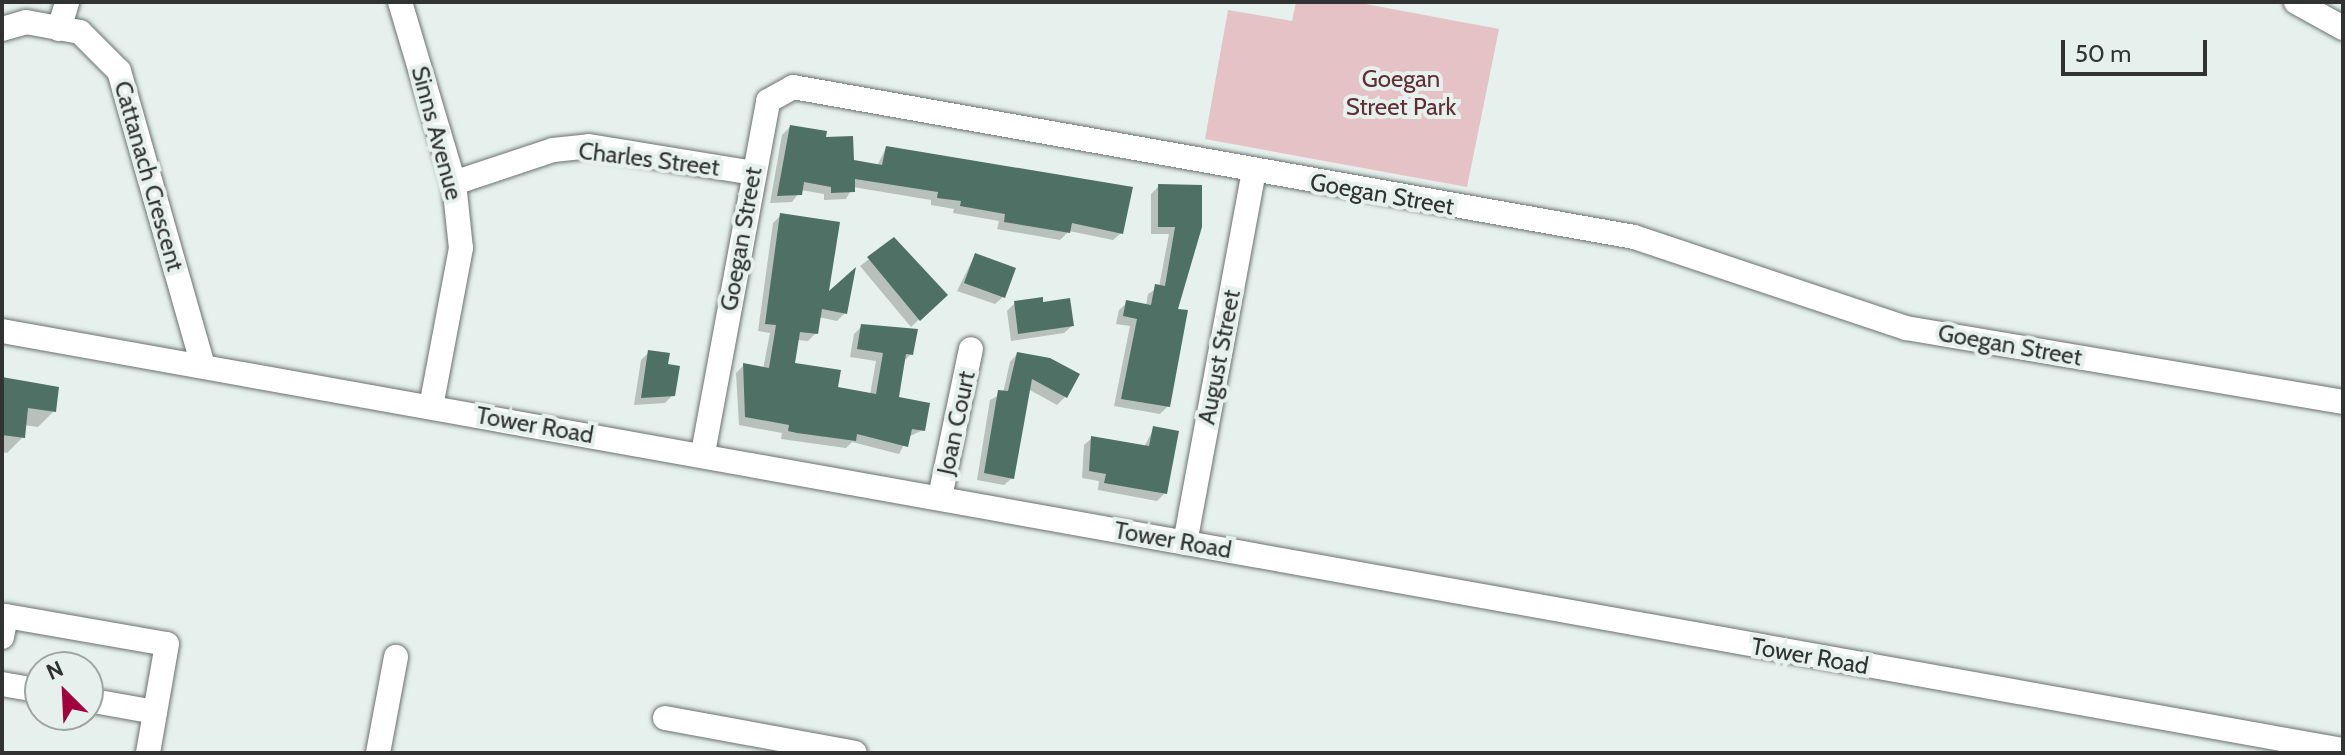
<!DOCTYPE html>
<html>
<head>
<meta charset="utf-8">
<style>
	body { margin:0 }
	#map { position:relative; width:2345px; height:755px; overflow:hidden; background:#e6f0ec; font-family:Cabin,sans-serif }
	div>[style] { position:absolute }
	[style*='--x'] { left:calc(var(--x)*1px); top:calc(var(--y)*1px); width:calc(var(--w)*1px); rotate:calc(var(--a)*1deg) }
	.green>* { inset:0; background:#e5c2c6 }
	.shadow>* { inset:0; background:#0003 }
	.building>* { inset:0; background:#4f7165 }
	.roads { filter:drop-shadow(0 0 2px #6a726f) drop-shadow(0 0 2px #6a726f) }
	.minor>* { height:24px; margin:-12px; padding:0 12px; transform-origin:12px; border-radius:12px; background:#fff }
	span { translate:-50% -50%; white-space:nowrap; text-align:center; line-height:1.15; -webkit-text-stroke:8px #e6f0ec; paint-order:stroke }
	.park-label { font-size:24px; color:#602e36 }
	.street-label { font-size:24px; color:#303332 }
	.frame { position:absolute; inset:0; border:4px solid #303332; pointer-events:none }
	.north { position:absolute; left:24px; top:651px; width:80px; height:80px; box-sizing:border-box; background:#e6f0ec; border:2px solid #9da4a2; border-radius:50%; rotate:336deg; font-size:22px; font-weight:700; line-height:32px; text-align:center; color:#303332 }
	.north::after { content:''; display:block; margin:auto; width:28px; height:36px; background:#a1023d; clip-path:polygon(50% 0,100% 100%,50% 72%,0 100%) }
	.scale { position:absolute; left:2061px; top:40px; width:146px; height:36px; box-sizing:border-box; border:4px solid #303332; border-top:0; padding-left:10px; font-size:24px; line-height:28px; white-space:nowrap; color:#303332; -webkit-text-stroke:6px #e6f0ec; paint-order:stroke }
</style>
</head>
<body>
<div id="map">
	<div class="green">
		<div style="clip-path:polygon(1296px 2px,1355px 2px,1499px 29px,1467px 187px,1205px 139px,1228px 10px,1292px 21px)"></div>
	</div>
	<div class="shadow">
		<div style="clip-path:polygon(790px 127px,823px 139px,852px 162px,877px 166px,886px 148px,1121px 233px,1113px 240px,1069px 231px,1060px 240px,997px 229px,999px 221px,953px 213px,954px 209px,931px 205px,931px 200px,853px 187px,846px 199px,824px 200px,824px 194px,801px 190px,792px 202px,770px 203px,782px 135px)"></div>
		<div style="clip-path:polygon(1159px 186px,1200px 187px,1175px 310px,1168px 406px,1160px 414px,1114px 406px,1130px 326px,1116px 324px,1119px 310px,1127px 303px,1146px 306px,1148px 294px,1159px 287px,1169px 234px,1151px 234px,1151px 194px)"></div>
		<div style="clip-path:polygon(781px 215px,826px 296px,845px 313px,837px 321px,818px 317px,816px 333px,808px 341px,797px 340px,792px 364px,836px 388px,870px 395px,876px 361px,850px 357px,854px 334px,862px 326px,911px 354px,903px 362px,896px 399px,923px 430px,908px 437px,899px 454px,852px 442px,846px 448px,781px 439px,782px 433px,739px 425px,736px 373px,744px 365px,763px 369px,770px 333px,758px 331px,773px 223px)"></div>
		<div style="clip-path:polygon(894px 240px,945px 295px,911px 327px,860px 266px)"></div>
		<div style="clip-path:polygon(975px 255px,1003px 297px,995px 304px,957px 291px)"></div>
		<div style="clip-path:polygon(1015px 303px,1042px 304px,1072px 326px,1064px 333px,1011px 341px,1007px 311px)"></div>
		<div style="clip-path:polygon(649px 352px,666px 366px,673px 395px,665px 403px,634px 405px,641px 360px)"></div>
		<div style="clip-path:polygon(1017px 354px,1065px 397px,1057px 405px,1028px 389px,1012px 478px,1004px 485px,977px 480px,990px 400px,1003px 393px,1010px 362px)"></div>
		<div style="clip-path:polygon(2px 379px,54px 411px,38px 427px,24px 425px,23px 437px,7px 453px,2px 452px)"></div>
		<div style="clip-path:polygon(1154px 428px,1165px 493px,1157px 501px,1098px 490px,1099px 481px,1082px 478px,1084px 445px,1092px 438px,1144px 447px)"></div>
	</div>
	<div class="building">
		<div style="clip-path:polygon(790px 125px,827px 131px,826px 137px,853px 136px,854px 160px,882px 165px,886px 146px,1133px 187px,1123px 234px,1072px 223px,1070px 233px,1004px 222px,1005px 214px,960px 206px,961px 201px,937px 198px,938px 192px,855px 179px,855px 192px,831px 193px,831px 187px,804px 182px,802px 195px,777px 196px)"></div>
		<div style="clip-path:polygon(1158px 184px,1202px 185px,1202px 227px,1178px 309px,1188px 310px,1170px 407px,1121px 399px,1137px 319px,1123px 316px,1126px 300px,1151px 305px,1155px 284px,1165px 286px,1175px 227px,1158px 227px)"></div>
		<div style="clip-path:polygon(780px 213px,840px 222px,829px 291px,856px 267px,847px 314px,822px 309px,818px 334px,800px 332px,795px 363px,841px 370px,838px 387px,876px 394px,883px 353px,857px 349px,861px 324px,918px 329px,913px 355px,906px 354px,899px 397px,930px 403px,925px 431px,912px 429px,908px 447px,857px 434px,856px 441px,797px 433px,788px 431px,789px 425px,745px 417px,743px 363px,769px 368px,776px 325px,765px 324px)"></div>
		<div style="clip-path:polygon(894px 237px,948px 295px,920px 321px,867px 257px)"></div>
		<div style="clip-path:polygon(975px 253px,1016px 268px,1005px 298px,964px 283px)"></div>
		<div style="clip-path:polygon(1043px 297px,1043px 302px,1070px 298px,1074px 326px,1018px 334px,1014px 301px)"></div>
		<div style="clip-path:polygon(648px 350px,670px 353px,668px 364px,680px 366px,675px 396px,641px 398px)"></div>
		<div style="clip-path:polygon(1017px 352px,1050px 358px,1080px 374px,1067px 398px,1032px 379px,1014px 479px,984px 473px,998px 390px,1008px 391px)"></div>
		<div style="clip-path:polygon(2px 377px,59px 387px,56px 412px,28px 408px,25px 438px,2px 435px)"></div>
		<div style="clip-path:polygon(1153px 426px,1179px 431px,1167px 494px,1104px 483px,1106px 474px,1089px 471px,1091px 436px,1149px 446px)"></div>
	</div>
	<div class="roads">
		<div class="minor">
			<div style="--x:400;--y:2;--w:189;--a:73.4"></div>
			<div style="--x:454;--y:183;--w:65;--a:83.9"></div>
			<div style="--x:461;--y:248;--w:162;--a:100.7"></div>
			<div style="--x:2296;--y:2;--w:54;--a:29"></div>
			<div style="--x:2;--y:29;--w:25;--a:-16"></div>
			<div style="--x:26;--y:22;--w:55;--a:10.5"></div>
			<div style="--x:80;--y:32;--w:55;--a:45"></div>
			<div style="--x:119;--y:71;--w:306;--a:74.1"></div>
			<div style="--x:59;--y:29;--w:28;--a:-73"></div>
			<div style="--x:454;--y:183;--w:104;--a:-18.4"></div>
			<div style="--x:553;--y:150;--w:36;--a:-6"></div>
			<div style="--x:589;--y:146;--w:166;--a:9.3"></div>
			<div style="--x:2;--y:331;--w:2378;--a:10.15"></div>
			<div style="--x:703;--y:453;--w:358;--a:-79.5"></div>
			<div style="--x:768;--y:101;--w:29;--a:-29"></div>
			<div style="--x:793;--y:87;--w:854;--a:10.11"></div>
			<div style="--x:1634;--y:237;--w:287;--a:18.5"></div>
			<div style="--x:1906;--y:328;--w:443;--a:9.6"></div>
			<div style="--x:940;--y:497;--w:151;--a:-78.2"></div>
			<div style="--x:1185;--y:543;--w:377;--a:-79.5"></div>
			<div style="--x:2;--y:637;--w:21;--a:-79"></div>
			<div style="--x:6;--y:616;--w:163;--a:9.9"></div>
			<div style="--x:167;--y:644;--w:111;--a:99.9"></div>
			<div style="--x:2;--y:684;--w:39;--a:10"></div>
			<div style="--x:88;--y:700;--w:68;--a:10.2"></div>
			<div style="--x:665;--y:718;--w:193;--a:10.4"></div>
			<div style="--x:378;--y:753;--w:98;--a:-79.4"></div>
		</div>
	</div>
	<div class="park-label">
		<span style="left:1401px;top:93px">Goegan<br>Street Park</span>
	</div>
	<div class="street-label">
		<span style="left:437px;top:133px;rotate:75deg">Sinns Avenue</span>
		<span style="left:649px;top:159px;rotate:7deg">Charles Street</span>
		<span style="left:149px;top:176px;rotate:74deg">Cattanach Crescent</span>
		<span style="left:1382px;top:194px;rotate:10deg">Goegan Street</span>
		<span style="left:741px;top:239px;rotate:-80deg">Goegan Street</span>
		<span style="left:2010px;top:345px;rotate:10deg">Goegan Street</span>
		<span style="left:1219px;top:357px;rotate:-79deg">August Street</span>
		<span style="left:956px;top:423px;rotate:-78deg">Joan Court</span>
		<span style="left:535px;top:425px;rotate:10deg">Tower Road</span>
		<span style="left:1173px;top:540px;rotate:10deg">Tower Road</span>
		<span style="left:1810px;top:656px;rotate:10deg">Tower Road</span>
	</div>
	<div class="frame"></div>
	<div class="north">N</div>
	<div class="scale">50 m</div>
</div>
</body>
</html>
